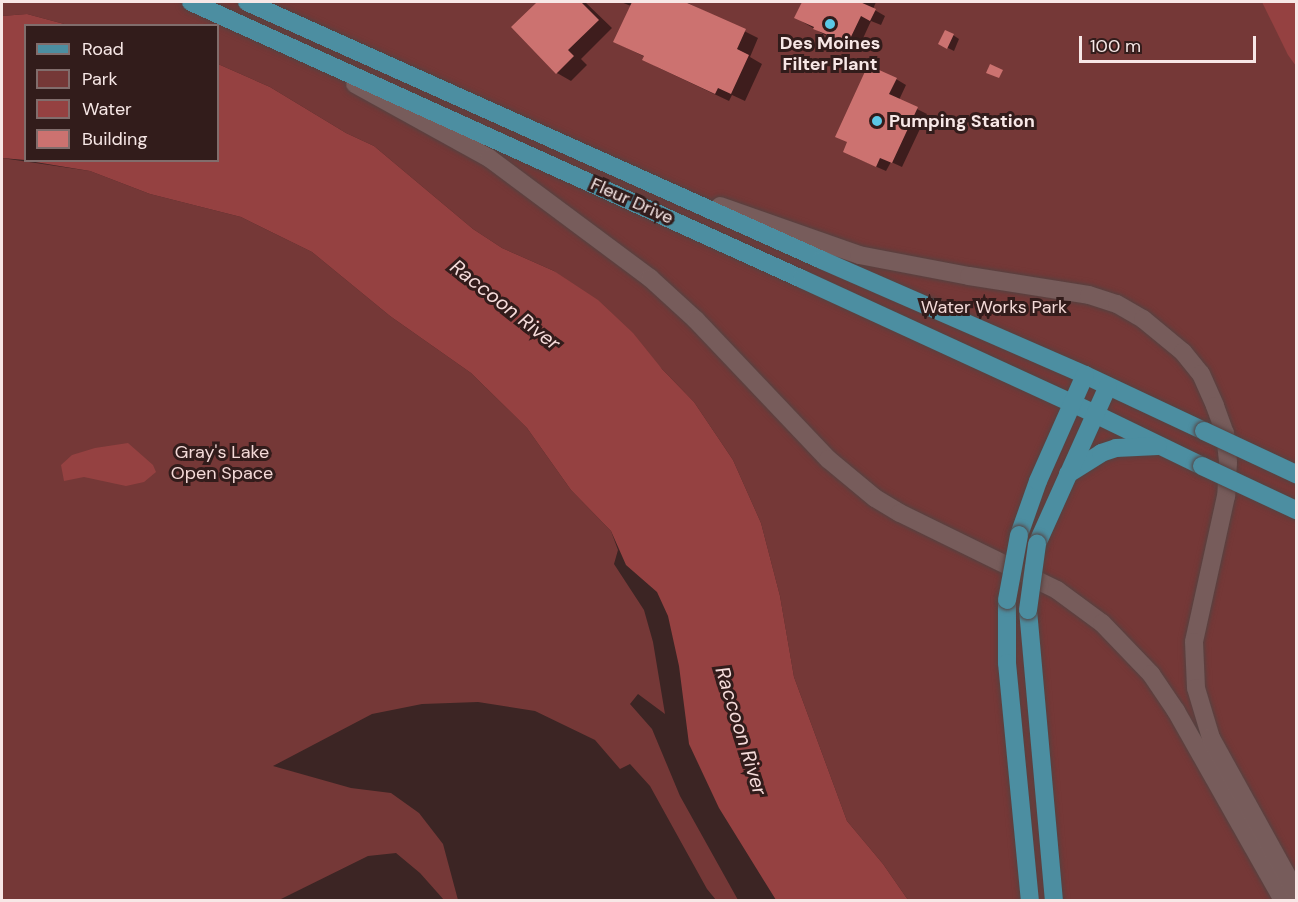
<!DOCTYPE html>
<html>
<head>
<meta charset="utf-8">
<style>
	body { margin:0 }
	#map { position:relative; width:1298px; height:902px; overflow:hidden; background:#3c2524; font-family:"DM Sans",sans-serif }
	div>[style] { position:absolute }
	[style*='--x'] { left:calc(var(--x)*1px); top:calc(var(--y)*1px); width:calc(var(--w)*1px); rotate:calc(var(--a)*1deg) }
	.green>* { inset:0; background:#753837 }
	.water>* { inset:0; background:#954141 }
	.shadow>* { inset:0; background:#0007 }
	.building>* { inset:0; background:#cc7270 }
	.roads { filter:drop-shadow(0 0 2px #554241) drop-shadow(0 0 2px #554241) }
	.secondary>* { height:18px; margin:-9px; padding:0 9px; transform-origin:9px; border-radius:9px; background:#775c5b }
	.primary>* { height:18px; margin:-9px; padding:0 9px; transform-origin:9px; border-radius:9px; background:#4c8ea1 }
	.bridges { filter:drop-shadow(0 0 2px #554241) drop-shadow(0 0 2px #554241) }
	.primary-bridge>* { height:18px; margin:-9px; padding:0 9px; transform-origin:9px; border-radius:9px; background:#4c8ea1 }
	.dots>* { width:16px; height:16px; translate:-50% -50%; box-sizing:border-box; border:3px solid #321c1b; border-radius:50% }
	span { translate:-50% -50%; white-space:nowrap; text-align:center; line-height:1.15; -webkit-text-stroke:6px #321c1b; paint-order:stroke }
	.poi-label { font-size:18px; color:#f7e7e6; font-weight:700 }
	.left { translate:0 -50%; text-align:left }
	.street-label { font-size:18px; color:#f7e7e6 }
	.park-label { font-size:18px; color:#f4dad8 }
	.water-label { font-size:20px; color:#f6dcdb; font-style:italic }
	.frame { position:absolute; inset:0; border:3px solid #f7e7e6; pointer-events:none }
	.legend { position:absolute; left:24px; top:24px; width:195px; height:138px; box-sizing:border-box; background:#321c1b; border:2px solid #816d6c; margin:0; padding:8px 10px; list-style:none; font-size:18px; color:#f7e7e6 }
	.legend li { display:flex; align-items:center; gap:12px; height:30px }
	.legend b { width:30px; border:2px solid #816d6c }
	.scale { position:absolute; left:1079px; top:36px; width:177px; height:27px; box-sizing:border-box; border:3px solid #f7e7e6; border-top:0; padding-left:8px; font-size:18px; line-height:21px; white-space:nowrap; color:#f7e7e6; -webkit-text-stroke:4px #321c1b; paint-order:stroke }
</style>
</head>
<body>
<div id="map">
	<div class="green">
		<div style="clip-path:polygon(2px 2px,1296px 2px,1296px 900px,908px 900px,883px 864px,847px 821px,794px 677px,780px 596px,761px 523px,733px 460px,694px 402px,662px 369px,554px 271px,502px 248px,473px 229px,374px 146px,346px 133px,270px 87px,218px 64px,218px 26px,68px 25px,27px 14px,2px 16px)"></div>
		<div style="clip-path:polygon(2px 158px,90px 171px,150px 194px,241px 217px,312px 252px,390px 316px,471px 373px,527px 428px,571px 490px,611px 531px,618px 550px,614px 564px,644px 610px,653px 642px,665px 714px,638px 694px,630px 704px,652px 729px,680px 796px,738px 900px,716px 900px,707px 889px,650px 786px,630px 764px,620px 769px,595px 740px,535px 711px,478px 702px,422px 704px,372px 714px,273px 766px,351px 788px,391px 793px,419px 813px,443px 844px,458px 900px,444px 900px,420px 873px,396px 853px,368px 856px,279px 900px,2px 900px)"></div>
	</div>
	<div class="water">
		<div style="clip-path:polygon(1262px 2px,1296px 2px,1296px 66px,1288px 55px)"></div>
		<div style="clip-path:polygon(27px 14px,68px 25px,26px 26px,25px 160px,2px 158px,2px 16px)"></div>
		<div style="clip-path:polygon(218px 64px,270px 87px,346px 133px,374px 146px,473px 229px,502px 248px,554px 271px,598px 300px,633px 333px,662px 369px,694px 402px,733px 460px,761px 523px,780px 596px,794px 677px,847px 821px,883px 864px,908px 900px,776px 900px,719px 808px,689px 744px,679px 666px,668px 616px,657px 592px,626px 565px,611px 531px,571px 490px,527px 428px,471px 373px,390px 316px,312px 252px,241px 217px,150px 194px,90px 171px,29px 161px,218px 160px)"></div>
		<div style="clip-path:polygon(128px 443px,153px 465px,156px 472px,144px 482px,126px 486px,84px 477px,64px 481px,61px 465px,72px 455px,95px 448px)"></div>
	</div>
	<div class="shadow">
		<div style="clip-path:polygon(537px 2px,585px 2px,612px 28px,581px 59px,587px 65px,571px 81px,557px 73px,513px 28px)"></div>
		<div style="clip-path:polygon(621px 2px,686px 2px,758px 38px,750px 57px,762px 64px,745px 101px,732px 95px,729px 101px,657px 67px,644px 59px,645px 57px,615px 42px,631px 6px)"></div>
		<div style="clip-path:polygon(798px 2px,876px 2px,873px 9px,885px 16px,881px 25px,871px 21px,859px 47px,825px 35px,796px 18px,803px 4px)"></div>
		<div style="clip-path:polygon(953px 35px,959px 39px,954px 51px,946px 47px)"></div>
		<div style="clip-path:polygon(896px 79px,906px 85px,899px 100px,927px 114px,902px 167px,891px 162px,886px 171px,854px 157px)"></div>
	</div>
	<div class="building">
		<div style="clip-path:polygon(537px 2px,581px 2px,599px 20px,568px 50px,574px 56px,556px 74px,511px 27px)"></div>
		<div style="clip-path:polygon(632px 2px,685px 2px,746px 29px,737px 49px,749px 55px,731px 94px,718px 88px,715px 94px,642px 60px,644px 56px,613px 42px)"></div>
		<div style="clip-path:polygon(802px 2px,860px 2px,876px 9px,870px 21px,861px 16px,848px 43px,813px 29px,814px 27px,794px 18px)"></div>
		<div style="clip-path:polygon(945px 30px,954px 34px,947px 49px,938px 44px)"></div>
		<div style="clip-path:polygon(990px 64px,1003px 70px,999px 78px,986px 73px)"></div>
		<div style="clip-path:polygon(868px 65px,897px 78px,889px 94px,918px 107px,892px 163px,880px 158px,876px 167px,843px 152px,847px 142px,835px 137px)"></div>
	</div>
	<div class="roads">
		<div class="secondary">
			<div style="--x:355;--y:84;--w:153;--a:28.9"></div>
			<div style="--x:489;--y:158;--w:201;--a:36.7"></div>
			<div style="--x:650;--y:278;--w:62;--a:42.4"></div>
			<div style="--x:696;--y:320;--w:192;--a:46.5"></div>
			<div style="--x:828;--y:459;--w:61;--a:39.7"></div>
			<div style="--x:875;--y:498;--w:29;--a:31"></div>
			<div style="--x:900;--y:513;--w:175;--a:26.1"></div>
			<div style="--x:1057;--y:590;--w:56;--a:36.3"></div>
			<div style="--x:1102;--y:623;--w:71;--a:46.1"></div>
			<div style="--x:1151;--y:674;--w:45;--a:56"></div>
			<div style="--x:1176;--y:711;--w:217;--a:60.5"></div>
			<div style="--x:720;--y:206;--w:147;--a:19.4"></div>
			<div style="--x:859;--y:255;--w:112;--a:10.8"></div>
			<div style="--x:969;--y:276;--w:121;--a:9"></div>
			<div style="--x:1089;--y:295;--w:29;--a:18"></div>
			<div style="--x:1117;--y:304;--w:30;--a:30"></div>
			<div style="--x:1143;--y:319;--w:52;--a:39.5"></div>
			<div style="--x:1183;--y:352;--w:28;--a:51"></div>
			<div style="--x:1201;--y:374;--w:35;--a:66"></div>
			<div style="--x:1215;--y:406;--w:29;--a:70"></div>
			<div style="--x:1225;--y:433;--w:29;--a:84"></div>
			<div style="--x:1228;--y:462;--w:34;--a:93"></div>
			<div style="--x:1226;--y:496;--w:149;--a:102.4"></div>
			<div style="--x:1194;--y:642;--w:46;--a:87.5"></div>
			<div style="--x:1196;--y:688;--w:52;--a:73.3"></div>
			<div style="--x:1211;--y:738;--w:176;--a:61.1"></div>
		</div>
		<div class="primary">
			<div style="--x:191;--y:2;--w:671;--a:24.39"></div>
			<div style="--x:802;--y:279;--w:323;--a:24.7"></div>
			<div style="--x:1095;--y:414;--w:119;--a:25.9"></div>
			<div style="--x:247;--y:2;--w:630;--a:24.17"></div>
			<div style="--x:822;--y:260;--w:287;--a:23.6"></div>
			<div style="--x:1085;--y:375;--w:132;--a:25.2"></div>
			<div style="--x:1068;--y:474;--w:39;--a:-32"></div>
			<div style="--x:1101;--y:453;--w:16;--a:-18"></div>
			<div style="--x:1116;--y:448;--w:42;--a:-2.7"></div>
			<div style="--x:1019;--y:535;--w:57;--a:-70.6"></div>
			<div style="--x:1038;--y:481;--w:116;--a:-66.1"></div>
			<div style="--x:1037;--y:544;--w:173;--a:-65.8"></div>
			<div style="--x:1007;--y:600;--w:63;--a:90"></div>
			<div style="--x:1007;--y:663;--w:238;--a:84.5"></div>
			<div style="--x:1028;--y:610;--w:291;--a:84.9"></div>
		</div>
	</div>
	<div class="bridges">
		<div class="primary-bridge">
			<div style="--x:1204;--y:431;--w:102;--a:25.1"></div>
			<div style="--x:1202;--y:466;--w:104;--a:25.1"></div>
			<div style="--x:1007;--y:600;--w:66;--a:-79.5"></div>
			<div style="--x:1028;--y:610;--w:67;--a:-82.2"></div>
		</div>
	</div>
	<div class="dots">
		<div style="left:830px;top:24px;background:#5bc8e6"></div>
		<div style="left:877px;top:121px;background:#5bc8e6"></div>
	</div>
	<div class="poi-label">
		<span style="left:830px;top:54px">Des Moines<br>Filter Plant</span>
		<span class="left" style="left:889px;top:121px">Pumping Station</span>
	</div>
	<div class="street-label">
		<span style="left:632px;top:201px;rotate:24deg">Fleur Drive</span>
	</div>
	<div class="park-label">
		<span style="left:994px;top:307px">Water Works Park</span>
		<span style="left:222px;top:463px">Gray's Lake<br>Open Space</span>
	</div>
	<div class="water-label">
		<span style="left:505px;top:305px;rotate:38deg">Raccoon River</span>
		<span style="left:741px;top:731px;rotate:73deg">Raccoon River</span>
	</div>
	<div class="frame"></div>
	<ul class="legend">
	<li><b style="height:8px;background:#4c8ea1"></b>Road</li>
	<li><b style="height:16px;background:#753837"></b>Park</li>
	<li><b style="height:16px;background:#954141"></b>Water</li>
	<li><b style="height:16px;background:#cc7270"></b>Building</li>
	</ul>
	<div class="scale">100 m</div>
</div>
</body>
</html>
